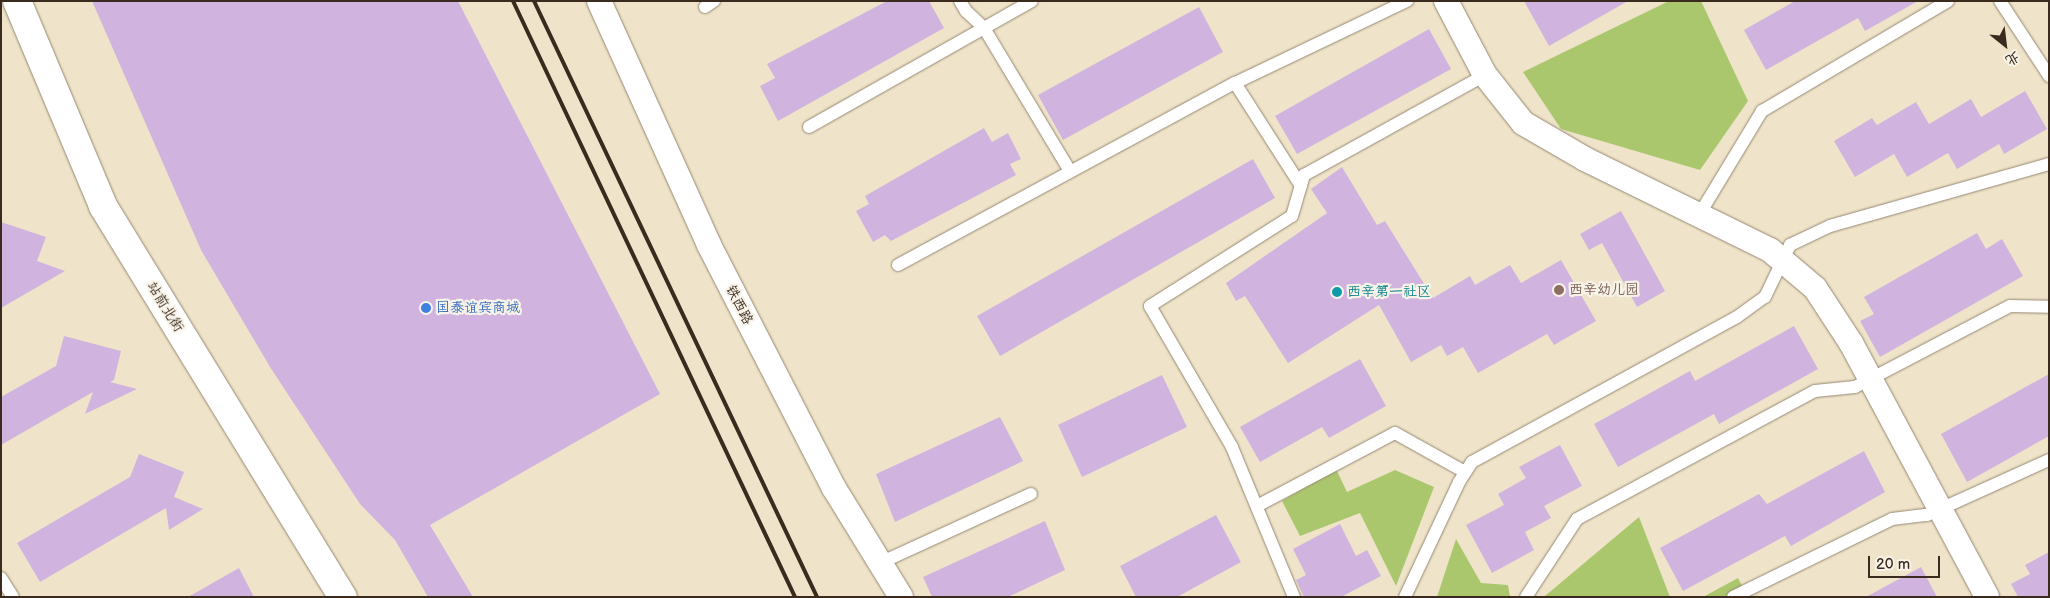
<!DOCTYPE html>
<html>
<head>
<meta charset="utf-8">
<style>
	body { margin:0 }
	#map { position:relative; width:2050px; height:598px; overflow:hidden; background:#efe4c9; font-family:"Balsamiq Sans","LXGW WenKai TC",sans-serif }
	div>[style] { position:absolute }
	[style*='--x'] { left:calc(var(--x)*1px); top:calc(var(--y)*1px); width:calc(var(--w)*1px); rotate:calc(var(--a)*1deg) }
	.green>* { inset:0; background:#abc76d }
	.building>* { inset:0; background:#d0b4df }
	.roads { filter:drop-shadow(0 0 1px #958774) drop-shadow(0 0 1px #958774) }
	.lane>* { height:12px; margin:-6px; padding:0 6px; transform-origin:6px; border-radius:6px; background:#fff }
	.street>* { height:24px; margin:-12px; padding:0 12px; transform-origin:12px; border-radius:12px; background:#fff }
	.secondary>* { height:28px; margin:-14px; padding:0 14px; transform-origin:14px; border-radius:14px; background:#fff }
	.rail>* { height:4px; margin:-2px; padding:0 2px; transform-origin:2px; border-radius:2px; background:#3b2a1e }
	.dots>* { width:14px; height:14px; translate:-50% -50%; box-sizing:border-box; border:2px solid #f7f3e8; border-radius:50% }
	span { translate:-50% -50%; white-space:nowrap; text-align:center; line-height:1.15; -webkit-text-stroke:4.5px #f7f3e8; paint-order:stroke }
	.education-label { font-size:14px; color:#785e54 }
	.left { translate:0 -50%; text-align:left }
	.culture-label { font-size:14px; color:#0d838f }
	.street-label { font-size:14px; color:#3b2a1e }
	.shop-label { font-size:14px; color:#366cbe }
	.frame { position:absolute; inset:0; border:2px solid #3b2a1e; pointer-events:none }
	.north { position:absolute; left:1980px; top:20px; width:50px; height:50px; -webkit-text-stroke:4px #f7f3e8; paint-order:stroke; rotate:151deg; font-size:14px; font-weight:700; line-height:20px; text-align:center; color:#3b2a1e }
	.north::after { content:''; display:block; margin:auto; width:18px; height:22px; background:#3b2a1e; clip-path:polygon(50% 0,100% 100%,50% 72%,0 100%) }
	.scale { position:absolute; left:1868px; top:556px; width:72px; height:22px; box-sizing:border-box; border:2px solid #3b2a1e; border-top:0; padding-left:6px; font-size:15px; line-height:18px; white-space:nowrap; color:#3b2a1e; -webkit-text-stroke:4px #f7f3e8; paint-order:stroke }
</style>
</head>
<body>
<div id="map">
	<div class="green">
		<div style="clip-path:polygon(1669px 1px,1701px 1px,1748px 101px,1700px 170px,1561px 129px,1523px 72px)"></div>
		<div style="clip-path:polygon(1336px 469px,1347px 492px,1395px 470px,1434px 487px,1396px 586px,1360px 513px,1300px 536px,1282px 501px)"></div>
		<div style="clip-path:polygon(1639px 517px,1670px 597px,1545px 597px,1545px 596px)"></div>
		<div style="clip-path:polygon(1456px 539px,1481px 583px,1508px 585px,1510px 597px,1437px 597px)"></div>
		<div style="clip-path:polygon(1738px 578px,1748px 597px,1703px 597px)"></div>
	</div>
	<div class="building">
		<div style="clip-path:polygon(92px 1px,458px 1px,660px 394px,430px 525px,473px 597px,428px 597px,395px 540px,360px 504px,270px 367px,201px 250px)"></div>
		<div style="clip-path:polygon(887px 1px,929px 1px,944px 28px,778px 121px,760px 86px,775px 78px,767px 64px)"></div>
		<div style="clip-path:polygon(1524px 1px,1628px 1px,1549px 46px)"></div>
		<div style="clip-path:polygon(1795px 1px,1918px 1px,1865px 31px,1858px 18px,1766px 70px,1744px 30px)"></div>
		<div style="clip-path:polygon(1199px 7px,1223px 52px,1063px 140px,1038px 95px)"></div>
		<div style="clip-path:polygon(1429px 29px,1451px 69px,1297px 154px,1275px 116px)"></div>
		<div style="clip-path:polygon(2025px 91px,2047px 129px,2004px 154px,1999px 144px,1957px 169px,1948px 153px,1907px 177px,1894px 154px,1855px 177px,1834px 141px,1872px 118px,1877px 125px,1916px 102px,1929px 124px,1971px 99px,1981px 117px)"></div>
		<div style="clip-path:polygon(984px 128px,992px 142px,1008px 133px,1021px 159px,1010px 164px,1016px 175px,891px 241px,885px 235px,873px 242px,856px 211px,869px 204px,865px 196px)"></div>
		<div style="clip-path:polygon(1253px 159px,1275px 198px,1000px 356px,977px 316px)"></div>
		<div style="clip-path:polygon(1342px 167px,1377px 225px,1385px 221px,1433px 298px,1470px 276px,1475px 285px,1510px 265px,1521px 283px,1561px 260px,1596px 321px,1554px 345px,1547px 334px,1478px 373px,1463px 347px,1447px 356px,1441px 345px,1411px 362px,1379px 305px,1288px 363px,1245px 296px,1236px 301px,1226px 283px,1327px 213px,1311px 189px)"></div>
		<div style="clip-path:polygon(1621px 211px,1665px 291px,1637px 307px,1602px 243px,1589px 250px,1580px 234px)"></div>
		<div style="clip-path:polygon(1px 222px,46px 237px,37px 261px,65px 271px,1px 308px)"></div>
		<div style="clip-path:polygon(1977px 233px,1986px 249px,2002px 239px,2023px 276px,1880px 357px,1860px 321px,1874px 314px,1864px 297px)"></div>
		<div style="clip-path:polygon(1794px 326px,1818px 369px,1719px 424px,1714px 414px,1618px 467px,1594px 424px,1690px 371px,1695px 381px)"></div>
		<div style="clip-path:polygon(64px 336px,121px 351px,114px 380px,110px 382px,137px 389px,85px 414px,93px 392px,1px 445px,1px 397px,56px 366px)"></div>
		<div style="clip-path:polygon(1360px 359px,1386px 406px,1329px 438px,1322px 427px,1260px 462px,1240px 427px)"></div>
		<div style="clip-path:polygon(2049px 374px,2049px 436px,1967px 482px,1941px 434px)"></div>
		<div style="clip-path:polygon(1162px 375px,1187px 427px,1082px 477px,1058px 425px)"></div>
		<div style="clip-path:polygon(1000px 417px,1023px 461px,895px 522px,876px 474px)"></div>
		<div style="clip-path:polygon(1560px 445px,1582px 486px,1544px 506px,1551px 518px,1525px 532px,1534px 550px,1492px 573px,1466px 525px,1504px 505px,1498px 494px,1526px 478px,1519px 467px)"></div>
		<div style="clip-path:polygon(1864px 451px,1885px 492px,1791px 546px,1785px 536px,1683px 591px,1660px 548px,1759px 494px,1767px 504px)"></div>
		<div style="clip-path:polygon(139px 454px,184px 472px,174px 497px,203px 509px,169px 530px,166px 508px,40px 582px,17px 543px,130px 477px)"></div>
		<div style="clip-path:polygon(1216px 515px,1241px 562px,1177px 597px,1136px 597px,1120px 566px)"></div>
		<div style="clip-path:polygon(1045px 521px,1065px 570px,1008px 597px,932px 597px,923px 577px)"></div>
		<div style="clip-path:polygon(1340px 524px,1356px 556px,1367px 550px,1381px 576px,1341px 597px,1304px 597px,1296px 580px,1306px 575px,1293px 549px)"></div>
		<div style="clip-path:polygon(2049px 552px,2049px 597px,2018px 597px,2011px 584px,2030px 574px,2025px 565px)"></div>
		<div style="clip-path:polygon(1921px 567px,1937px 597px,1866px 597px)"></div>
		<div style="clip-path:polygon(239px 568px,254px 597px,188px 597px)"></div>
	</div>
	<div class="roads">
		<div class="lane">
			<div style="--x:960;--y:1;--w:12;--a:59"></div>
			<div style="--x:966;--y:11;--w:25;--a:43"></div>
			<div style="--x:984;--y:28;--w:167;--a:59"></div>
			<div style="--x:2000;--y:1;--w:90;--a:56.8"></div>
			<div style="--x:705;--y:7;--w:11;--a:-34"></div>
			<div style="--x:1235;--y:83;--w:122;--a:57.3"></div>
			<div style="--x:809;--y:127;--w:256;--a:-29.5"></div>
			<div style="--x:1699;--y:215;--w:122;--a:-58.8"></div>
			<div style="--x:1762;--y:111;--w:216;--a:-30.6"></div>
			<div style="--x:898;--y:265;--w:383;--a:-28.4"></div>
			<div style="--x:1235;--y:83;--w:191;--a:-25.5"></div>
			<div style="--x:1257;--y:506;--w:156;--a:-27.9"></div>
			<div style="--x:1395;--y:433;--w:80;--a:29.1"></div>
			<div style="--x:880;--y:563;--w:166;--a:-24.6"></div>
			<div style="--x:1;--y:578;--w:22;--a:58"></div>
			<div style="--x:1294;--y:597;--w:162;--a:-112.5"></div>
			<div style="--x:1232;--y:447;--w:163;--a:-120.2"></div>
			<div style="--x:1150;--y:306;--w:168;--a:-32.4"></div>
			<div style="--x:1292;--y:216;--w:43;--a:-73.7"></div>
			<div style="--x:1304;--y:175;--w:207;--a:-28.9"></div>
			<div style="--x:1405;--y:597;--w:127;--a:-64.8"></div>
			<div style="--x:1459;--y:482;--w:24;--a:-57"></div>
			<div style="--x:1472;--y:462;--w:302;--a:-28.7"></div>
			<div style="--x:1737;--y:317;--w:34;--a:-36"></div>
			<div style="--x:1765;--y:297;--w:58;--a:-64.3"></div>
			<div style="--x:1790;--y:245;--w:44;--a:-25.4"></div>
			<div style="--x:1830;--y:226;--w:228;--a:-15.8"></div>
			<div style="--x:1526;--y:597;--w:93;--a:-56.8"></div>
			<div style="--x:1577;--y:519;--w:270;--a:-28.3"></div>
			<div style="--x:1815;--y:391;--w:40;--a:-5.7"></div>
			<div style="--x:1855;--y:387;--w:175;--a:-27.6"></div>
			<div style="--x:2010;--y:306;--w:39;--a:1"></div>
			<div style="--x:1733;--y:597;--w:177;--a:-26.1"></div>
			<div style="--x:1892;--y:519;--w:35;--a:-7"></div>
			<div style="--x:1927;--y:515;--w:134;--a:-24.3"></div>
		</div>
		<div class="street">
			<div style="--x:599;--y:1;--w:268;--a:65.7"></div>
			<div style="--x:709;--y:245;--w:273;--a:62.8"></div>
			<div style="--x:834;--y:488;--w:128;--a:58.4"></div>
			<div style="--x:1446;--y:1;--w:84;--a:62.2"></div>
			<div style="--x:1485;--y:75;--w:61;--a:51.6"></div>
			<div style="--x:1523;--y:123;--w:72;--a:30.1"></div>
			<div style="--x:1585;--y:159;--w:206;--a:26.2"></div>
			<div style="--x:1770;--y:250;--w:59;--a:40.2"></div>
			<div style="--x:1815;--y:288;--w:66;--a:56.8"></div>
			<div style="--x:1851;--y:343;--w:288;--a:61.8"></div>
		</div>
		<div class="secondary">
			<div style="--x:17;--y:1;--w:222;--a:67.2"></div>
			<div style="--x:103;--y:206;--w:459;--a:58.5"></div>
		</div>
	</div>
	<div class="rail">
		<div style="--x:513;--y:1;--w:659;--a:64.68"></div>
		<div style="--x:534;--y:1;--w:660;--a:64.6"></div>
	</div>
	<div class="dots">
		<div style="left:1559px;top:290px;background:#8d6e63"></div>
		<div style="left:1337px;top:292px;background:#0f9aa8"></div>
		<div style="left:426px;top:308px;background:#3f7fe0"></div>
	</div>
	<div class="education-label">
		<span class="left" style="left:1569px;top:290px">西辛幼儿园</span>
	</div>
	<div class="culture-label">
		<span class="left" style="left:1347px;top:292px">西辛第一社区</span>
	</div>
	<div class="street-label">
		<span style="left:739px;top:305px;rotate:63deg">铁西路</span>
		<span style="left:165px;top:307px;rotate:58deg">站前北街</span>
	</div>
	<div class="shop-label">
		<span class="left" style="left:436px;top:308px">国泰谊宾商城</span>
	</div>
	<div class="frame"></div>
	<div class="north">北</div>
	<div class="scale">20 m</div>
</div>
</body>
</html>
